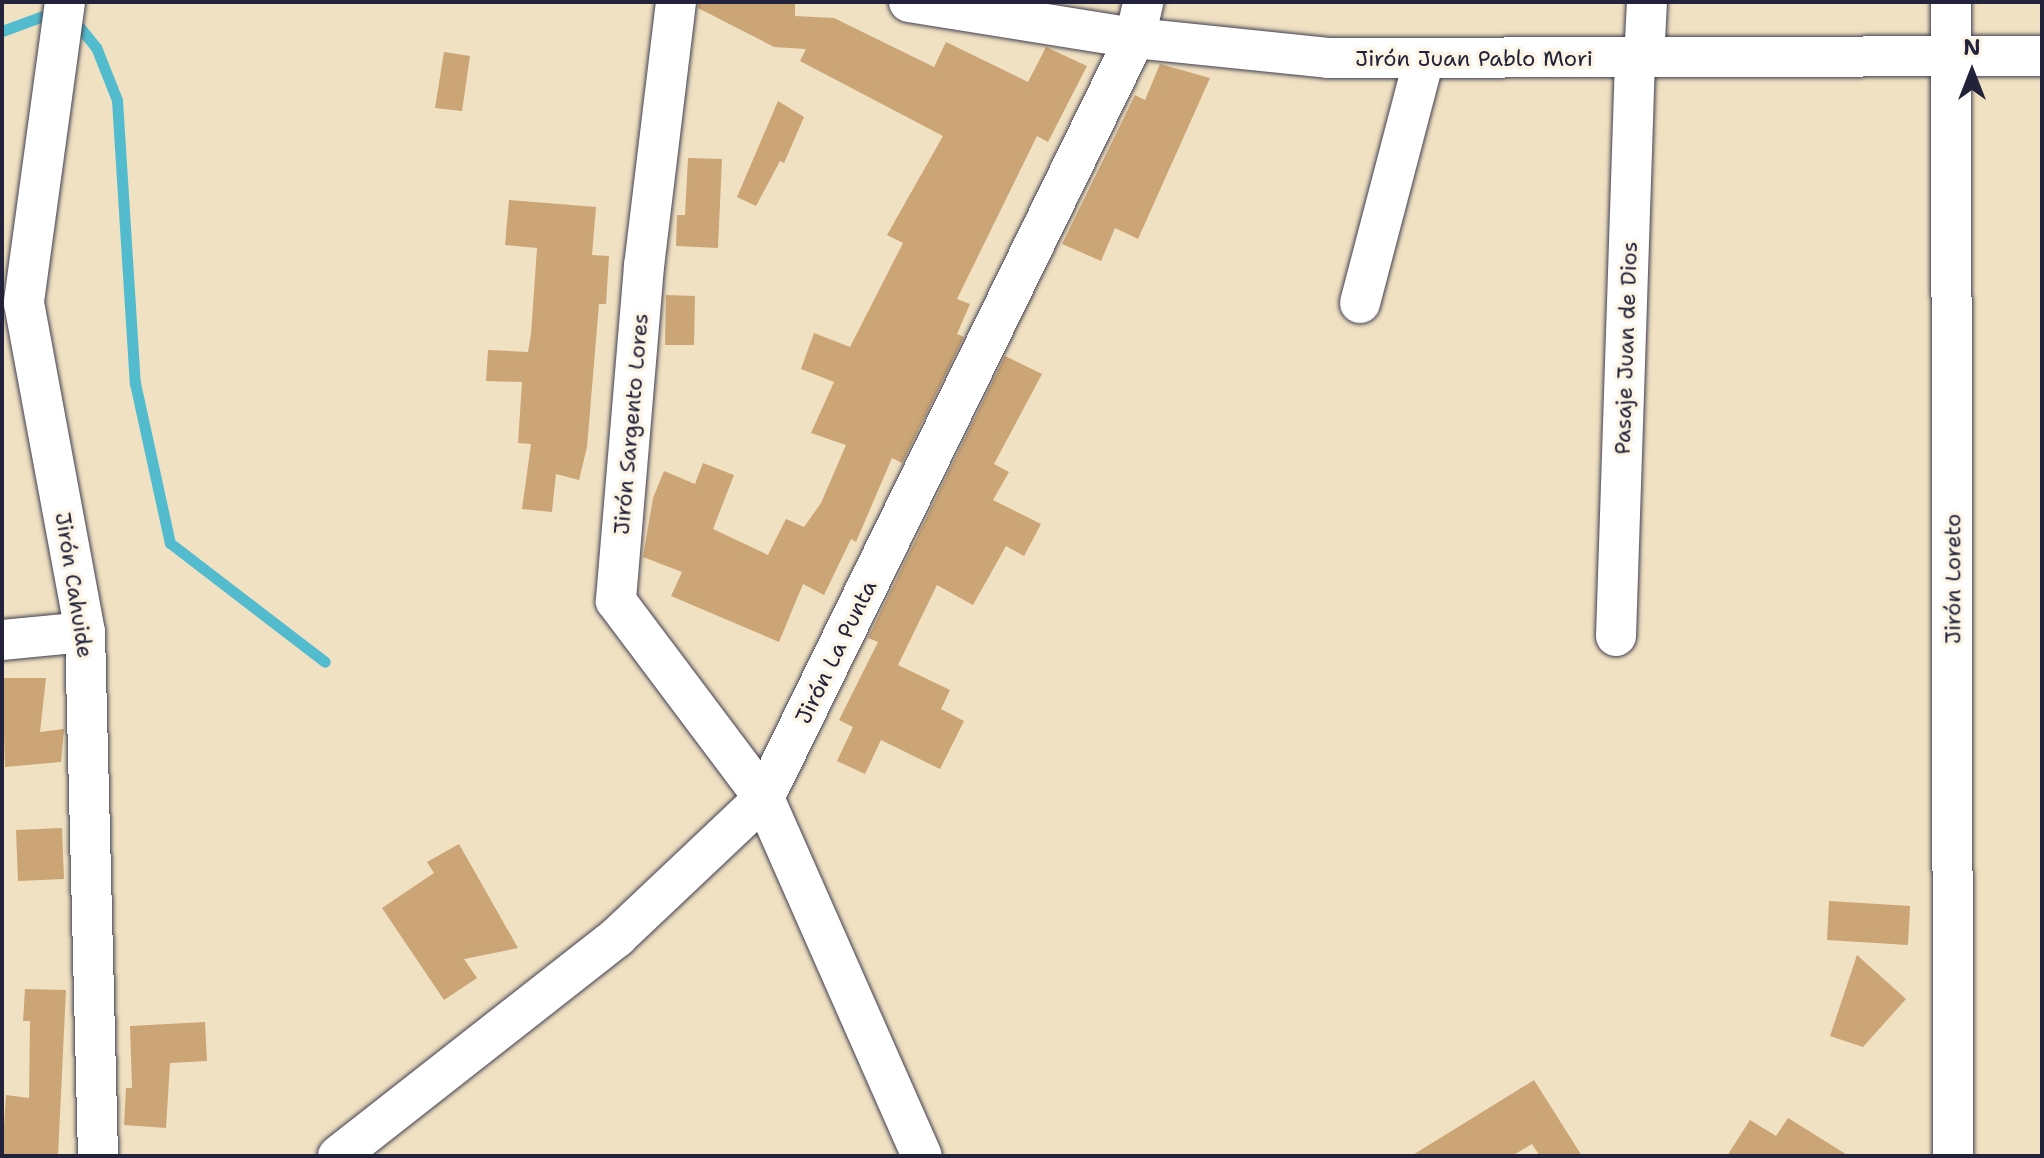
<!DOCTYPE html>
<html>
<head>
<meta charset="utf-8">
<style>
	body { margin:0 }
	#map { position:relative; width:2044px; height:1158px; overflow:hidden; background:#f0e1c2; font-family:"Shantell Sans",sans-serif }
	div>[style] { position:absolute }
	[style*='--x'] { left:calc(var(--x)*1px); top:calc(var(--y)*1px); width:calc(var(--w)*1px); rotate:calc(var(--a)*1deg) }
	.stream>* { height:11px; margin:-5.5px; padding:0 5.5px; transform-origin:5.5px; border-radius:5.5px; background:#52bcce }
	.building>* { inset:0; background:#cca576 }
	.roads { filter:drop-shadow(0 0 2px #413f4f) drop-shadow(0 0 2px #413f4f) }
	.minor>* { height:40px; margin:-20px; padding:0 20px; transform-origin:20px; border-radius:20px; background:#fff }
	span { translate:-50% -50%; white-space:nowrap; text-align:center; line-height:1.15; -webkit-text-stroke:7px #fcf5e5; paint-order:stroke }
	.street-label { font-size:22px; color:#22223b }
	.frame { position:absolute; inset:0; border:4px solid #22223b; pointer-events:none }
	.north { position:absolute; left:1932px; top:32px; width:80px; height:80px; -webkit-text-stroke:6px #fcf5e5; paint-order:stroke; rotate:0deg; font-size:22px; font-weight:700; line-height:32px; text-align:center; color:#22223b }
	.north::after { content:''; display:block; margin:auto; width:28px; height:36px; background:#22223b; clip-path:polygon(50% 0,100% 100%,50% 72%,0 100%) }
</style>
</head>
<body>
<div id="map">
	<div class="stream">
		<div style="--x:73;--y:19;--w:36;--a:51"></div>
		<div style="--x:96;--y:47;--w:57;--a:68.4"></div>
		<div style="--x:117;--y:100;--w:284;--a:86.4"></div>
		<div style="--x:135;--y:383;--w:164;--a:77.7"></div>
		<div style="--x:170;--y:543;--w:195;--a:37.5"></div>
		<div style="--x:2;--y:31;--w:55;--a:-20.1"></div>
	</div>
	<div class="building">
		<div style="clip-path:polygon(699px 2px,795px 2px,795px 16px,834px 18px,934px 67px,946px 42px,1028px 82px,1046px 47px,1087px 66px,1048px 142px,1037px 136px,957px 299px,970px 304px,957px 334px,964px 337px,902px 463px,892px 458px,856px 542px,851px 539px,824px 595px,803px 584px,779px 642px,671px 596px,682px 572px,643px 557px,653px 498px,664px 471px,695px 484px,703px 463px,734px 475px,713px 529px,768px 555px,786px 519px,804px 527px,821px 503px,846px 445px,811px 433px,834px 382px,801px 369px,814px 333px,850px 347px,903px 243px,887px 235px,943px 136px,800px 61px,806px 49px,774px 47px,698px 8px)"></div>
		<div style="clip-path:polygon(444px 52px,470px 56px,462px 111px,435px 108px)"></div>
		<div style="clip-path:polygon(1160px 64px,1210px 78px,1138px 239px,1115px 228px,1101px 261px,1062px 244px,1135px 95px,1145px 100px)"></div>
		<div style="clip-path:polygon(778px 101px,804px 117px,784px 163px,780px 161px,756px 206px,737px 197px)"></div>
		<div style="clip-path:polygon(688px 158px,722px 159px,718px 248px,676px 246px,677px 215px,685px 215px)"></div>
		<div style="clip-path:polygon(509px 200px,596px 207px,592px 255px,609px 256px,606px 304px,599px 304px,587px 447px,579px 480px,556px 474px,552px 512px,522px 509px,531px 444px,518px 443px,522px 382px,486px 381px,488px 350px,528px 352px,531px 334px,537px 248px,505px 245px)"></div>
		<div style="clip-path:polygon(666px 295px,695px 296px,694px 345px,665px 345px)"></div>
		<div style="clip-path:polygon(1005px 356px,1042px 374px,994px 464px,1009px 472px,993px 500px,1041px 524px,1024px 556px,1006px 546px,973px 605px,937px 585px,898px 665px,950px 690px,941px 709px,964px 721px,940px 769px,881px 740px,865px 774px,837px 761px,853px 727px,839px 720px,878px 642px,868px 638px)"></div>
		<div style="clip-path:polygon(2px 678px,46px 678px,40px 732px,64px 729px,61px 762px,5px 767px)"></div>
		<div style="clip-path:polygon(62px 828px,64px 879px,18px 881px,16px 830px)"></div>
		<div style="clip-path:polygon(459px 844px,518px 948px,464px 959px,477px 978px,444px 1000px,382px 908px,434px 873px,427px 862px)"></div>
		<div style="clip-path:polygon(1829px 901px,1910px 906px,1908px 945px,1827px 940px)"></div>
		<div style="clip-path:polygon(1857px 955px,1906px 999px,1863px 1047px,1830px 1036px)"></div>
		<div style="clip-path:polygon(25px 989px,66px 990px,58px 1156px,2px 1156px,6px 1095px,29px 1098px,30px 1021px,23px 1021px)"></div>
		<div style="clip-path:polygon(205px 1022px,207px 1061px,170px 1063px,166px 1128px,124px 1125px,126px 1088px,132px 1088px,130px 1026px)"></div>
		<div style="clip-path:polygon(1534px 1080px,1582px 1156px,1540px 1156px,1532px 1144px,1512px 1156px,1411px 1156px)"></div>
		<div style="clip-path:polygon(1788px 1118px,1849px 1156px,1727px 1156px,1750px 1120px,1776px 1136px)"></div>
	</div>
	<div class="roads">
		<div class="minor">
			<div style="--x:65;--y:2;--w:304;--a:97.8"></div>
			<div style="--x:24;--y:303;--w:335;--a:79.5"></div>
			<div style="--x:85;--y:632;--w:524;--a:88.58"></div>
			<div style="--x:676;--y:2;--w:266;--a:96.9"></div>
			<div style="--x:644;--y:266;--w:336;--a:94.8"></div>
			<div style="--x:616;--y:601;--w:246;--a:53.1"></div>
			<div style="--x:764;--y:798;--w:391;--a:66.2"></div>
			<div style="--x:909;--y:2;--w:229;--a:9.1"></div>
			<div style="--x:1135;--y:38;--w:194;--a:5.9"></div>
			<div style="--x:1328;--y:58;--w:714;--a:-0.16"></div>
			<div style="--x:1951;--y:2;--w:1154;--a:89.9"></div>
			<div style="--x:1644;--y:59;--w:57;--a:-87"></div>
			<div style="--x:1360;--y:303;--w:252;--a:-75.3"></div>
			<div style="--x:1616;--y:636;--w:577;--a:-88.11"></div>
			<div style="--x:2;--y:640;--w:83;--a:-5.5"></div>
			<div style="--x:338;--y:1156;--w:355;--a:-38.1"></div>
			<div style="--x:617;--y:937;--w:202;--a:-43.4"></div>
			<div style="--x:764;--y:798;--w:846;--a:-63.98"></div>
			<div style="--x:1135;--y:38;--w:37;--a:-77"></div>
		</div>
	</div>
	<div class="street-label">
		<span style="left:1474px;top:59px">Jirón Juan Pablo Mori</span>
		<span style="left:1626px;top:348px;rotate:-88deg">Pasaje Juan de Dios</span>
		<span style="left:631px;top:424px;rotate:-85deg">Jirón Sargento Lores</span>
		<span style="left:1953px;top:579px;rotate:-90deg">Jirón Loreto</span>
		<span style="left:74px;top:585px;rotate:81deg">Jirón Cahuide</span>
		<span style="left:836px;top:652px;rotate:-64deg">Jirón La Punta</span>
	</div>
	<div class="frame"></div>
	<div class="north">N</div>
</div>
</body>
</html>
